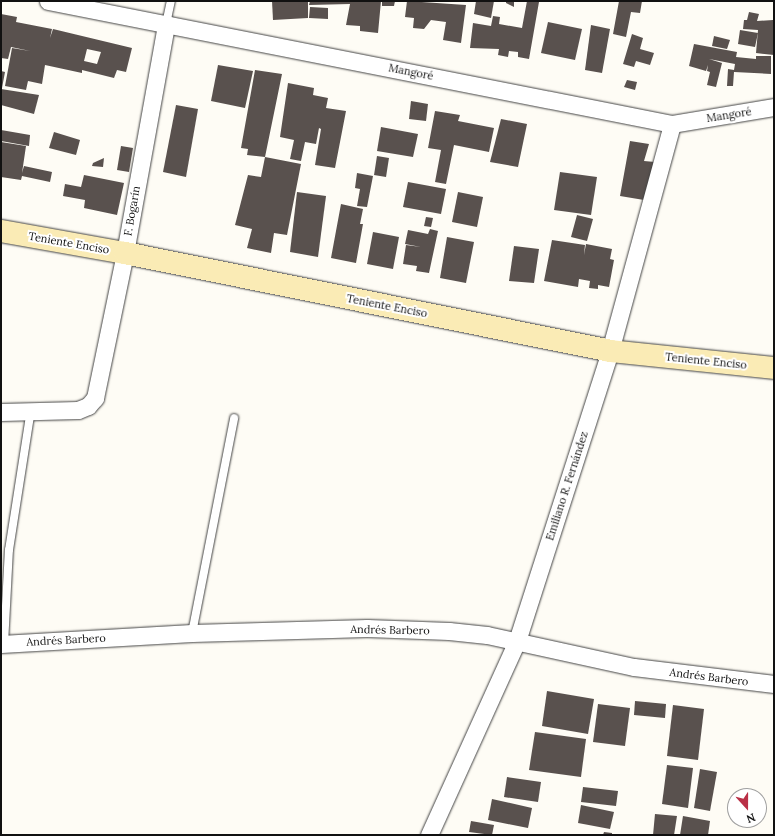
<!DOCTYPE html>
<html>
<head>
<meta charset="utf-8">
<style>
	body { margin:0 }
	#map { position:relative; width:775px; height:836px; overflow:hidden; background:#fefcf5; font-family:Lora,serif }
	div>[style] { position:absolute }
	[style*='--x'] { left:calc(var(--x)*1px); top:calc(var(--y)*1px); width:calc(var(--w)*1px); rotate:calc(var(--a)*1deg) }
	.building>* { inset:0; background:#59514e }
	.roads { filter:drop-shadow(0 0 1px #444) drop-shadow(0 0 1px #444) }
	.lane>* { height:8px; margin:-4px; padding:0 4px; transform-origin:4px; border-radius:4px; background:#fff }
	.street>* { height:17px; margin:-8.5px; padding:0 8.5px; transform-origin:8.5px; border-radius:8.5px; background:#fff }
	.secondary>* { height:22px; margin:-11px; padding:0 11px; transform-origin:11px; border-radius:11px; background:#faebb5 }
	span { translate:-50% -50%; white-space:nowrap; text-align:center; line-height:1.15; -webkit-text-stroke:4px #fff; paint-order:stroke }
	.street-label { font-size:11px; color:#111 }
	.frame { position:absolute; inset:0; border:2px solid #111; pointer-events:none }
	.north { position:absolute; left:727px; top:788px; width:40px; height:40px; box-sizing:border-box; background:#fff; border:1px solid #a0a0a0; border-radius:50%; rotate:159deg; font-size:11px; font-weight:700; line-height:16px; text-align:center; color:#111 }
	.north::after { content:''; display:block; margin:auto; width:14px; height:18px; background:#ba3046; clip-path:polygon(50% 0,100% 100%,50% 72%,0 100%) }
</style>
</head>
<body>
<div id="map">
	<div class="building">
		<div style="clip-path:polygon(272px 1px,308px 1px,308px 18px,273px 20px)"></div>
		<div style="clip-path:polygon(310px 1px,381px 1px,378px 33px,360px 31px,360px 26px,346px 25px,350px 4px,309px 5px)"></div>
		<div style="clip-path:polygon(382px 1px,395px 1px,394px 6px,382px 6px)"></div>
		<div style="clip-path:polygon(407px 1px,466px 5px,461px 43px,443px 40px,446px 22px,431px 20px,424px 29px,413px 28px,414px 18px,405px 17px)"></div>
		<div style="clip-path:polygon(476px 1px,494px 1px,491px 18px,474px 14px)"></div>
		<div style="clip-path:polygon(506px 1px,514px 1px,514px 7px,506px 3px)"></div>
		<div style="clip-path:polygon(527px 1px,539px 2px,529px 59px,518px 57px,518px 52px,509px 51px,508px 57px,498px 55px,499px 49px,470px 48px,473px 23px,491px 26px,493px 16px,500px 17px,499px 24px,522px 28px)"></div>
		<div style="clip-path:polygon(619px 1px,642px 1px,640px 13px,631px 12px,626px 37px,613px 34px)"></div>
		<div style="clip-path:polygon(310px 7px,328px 8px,328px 19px,309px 18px)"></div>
		<div style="clip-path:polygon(749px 12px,759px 14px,757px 21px,773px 20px,774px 55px,756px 53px,758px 30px,743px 29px,744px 20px,747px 20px)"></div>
		<div style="clip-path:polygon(evenodd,1px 14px,17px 17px,16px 22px,52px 29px,50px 38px,53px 29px,132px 48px,126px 72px,117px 70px,114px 78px,82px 70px,82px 73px,45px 65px,42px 84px,28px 81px,26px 90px,5px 86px,12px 48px,30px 51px,11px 47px,8px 59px,1px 58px,1px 14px,87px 49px,101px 52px,97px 64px,84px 61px,87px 49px)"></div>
		<div style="clip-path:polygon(548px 22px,582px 29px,575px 60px,541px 53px)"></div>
		<div style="clip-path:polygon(591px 25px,610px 29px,602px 73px,585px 70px)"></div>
		<div style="clip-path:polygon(740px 30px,758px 33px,755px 47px,738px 44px)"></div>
		<div style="clip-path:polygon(632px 34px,643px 38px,640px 49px,654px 53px,650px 65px,636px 61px,634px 67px,623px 64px)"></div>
		<div style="clip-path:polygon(714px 36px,730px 40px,727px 49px,712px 46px)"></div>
		<div style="clip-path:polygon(694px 44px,737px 52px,736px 57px,756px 59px,756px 56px,771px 56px,771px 74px,734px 72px,733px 86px,727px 86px,728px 69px,734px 70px,735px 64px,709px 59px,722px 63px,716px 87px,707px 85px,710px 72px,707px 71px,708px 65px,706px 71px,689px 66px)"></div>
		<div style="clip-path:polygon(218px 65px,253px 71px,245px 108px,211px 101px)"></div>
		<div style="clip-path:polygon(255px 70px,282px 74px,265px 157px,247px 155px,248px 149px,241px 148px)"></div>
		<div style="clip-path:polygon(1px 71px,5px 72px,2px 88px,1px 88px)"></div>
		<div style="clip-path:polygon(627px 80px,637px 82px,635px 90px,624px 87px)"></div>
		<div style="clip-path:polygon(288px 83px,314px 88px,313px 95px,328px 98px,326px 108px,346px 111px,335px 168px,315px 165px,321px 129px,319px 128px,316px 144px,305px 142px,301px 161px,290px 159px,294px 140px,280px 137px)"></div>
		<div style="clip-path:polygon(1px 89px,39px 95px,34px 114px,1px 105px)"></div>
		<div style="clip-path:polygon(411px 101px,428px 104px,426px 121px,409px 119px)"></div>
		<div style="clip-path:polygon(176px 105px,198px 109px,186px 177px,163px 172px)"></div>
		<div style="clip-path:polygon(435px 111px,460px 115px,458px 121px,494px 128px,489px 152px,454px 145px,446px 184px,435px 182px,441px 150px,428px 148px)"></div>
		<div style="clip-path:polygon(501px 119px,527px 124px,518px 167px,490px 162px)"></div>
		<div style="clip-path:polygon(381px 127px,418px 134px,413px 157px,377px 151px)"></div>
		<div style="clip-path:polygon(1px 130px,30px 135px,29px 146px,1px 141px)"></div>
		<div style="clip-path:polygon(54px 132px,80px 140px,76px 155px,49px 148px)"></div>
		<div style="clip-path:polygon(630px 141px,649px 144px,644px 161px,655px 162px,644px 200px,620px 196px)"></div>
		<div style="clip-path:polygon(1px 142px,26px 146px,22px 173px,24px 166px,52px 172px,50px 182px,22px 176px,21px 180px,1px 177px)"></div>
		<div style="clip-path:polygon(121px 146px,133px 148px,129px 172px,117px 170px)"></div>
		<div style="clip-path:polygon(377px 156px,389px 158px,386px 177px,374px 175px)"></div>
		<div style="clip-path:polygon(265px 157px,301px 164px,287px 235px,274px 233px,271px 253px,247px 248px,252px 229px,235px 225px,248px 175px,261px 177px)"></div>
		<div style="clip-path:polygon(104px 158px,103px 167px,92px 166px,93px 163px)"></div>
		<div style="clip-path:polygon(560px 172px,597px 177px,591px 215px,554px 210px)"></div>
		<div style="clip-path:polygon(357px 173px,373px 176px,367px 207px,357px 206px,360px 189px,355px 188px)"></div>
		<div style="clip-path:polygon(84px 175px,124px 183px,117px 215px,84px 208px,85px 200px,63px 196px,65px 184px,81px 187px)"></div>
		<div style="clip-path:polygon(408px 182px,446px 189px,441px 214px,403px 207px)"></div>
		<div style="clip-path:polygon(297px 192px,326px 196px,318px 257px,290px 252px)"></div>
		<div style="clip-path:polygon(458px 192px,483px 197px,477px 227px,452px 222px)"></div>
		<div style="clip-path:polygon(341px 204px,363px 209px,360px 224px,363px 224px,356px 263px,331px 258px)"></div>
		<div style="clip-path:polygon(577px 215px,593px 219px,587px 241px,571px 237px)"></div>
		<div style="clip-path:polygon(426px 217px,433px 218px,431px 227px,424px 226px)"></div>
		<div style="clip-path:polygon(430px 229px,438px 231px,429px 273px,416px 271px,417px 266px,403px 264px,406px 245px,421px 247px,405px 244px,408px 230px,428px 234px)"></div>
		<div style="clip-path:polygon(373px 232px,399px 237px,393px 269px,367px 264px)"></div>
		<div style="clip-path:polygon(447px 237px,474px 242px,466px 283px,440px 278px)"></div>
		<div style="clip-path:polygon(552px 240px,585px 245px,584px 255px,586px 244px,612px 249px,610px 259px,614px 260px,609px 287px,598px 285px,598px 289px,589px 288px,590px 281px,579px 279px,578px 287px,544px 281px)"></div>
		<div style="clip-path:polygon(514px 246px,539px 249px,534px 283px,509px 281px)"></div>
		<div style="clip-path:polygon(547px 691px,594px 699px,588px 734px,542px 726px)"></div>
		<div style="clip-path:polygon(635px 701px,666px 704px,665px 718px,634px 715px)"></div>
		<div style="clip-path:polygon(598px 704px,630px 708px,625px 746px,593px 742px)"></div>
		<div style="clip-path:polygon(673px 705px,704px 709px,698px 760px,667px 756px)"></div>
		<div style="clip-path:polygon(535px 732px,586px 739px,581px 777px,529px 770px)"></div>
		<div style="clip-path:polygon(667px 765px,693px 768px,688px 808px,662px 804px)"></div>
		<div style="clip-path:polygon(700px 769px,717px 772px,710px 811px,694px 808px)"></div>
		<div style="clip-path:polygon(507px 777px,541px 782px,538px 802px,504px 797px)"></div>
		<div style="clip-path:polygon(583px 787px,618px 791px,616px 806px,581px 802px)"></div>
		<div style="clip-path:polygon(492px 799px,532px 808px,528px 828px,488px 820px)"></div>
		<div style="clip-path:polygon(581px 805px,614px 812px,610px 829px,578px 823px)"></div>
		<div style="clip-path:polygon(655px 814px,677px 816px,674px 835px,653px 835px)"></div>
		<div style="clip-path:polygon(683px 816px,710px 821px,708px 835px,680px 835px)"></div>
		<div style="clip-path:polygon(471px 821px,494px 825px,492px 835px,469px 832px)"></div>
		<div style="clip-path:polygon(604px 832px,612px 833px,612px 835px,603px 835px)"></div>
	</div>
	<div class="roads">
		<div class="lane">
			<div style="--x:166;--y:24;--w:24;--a:-78"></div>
			<div style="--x:192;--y:633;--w:219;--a:-78.9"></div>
			<div style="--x:4;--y:644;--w:94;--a:-87"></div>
			<div style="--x:9;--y:550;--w:142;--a:-81.1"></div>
		</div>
		<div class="street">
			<div style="--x:48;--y:1;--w:636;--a:11.15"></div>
			<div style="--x:672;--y:124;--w:103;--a:-9.5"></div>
			<div style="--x:1;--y:412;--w:77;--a:-1.5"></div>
			<div style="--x:78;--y:410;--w:11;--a:-22"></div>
			<div style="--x:88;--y:406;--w:11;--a:-49"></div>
			<div style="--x:95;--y:398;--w:148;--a:-78.3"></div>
			<div style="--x:125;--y:253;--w:233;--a:-79.8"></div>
			<div style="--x:1;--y:644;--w:191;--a:-3.3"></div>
			<div style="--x:192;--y:633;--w:175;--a:-1.6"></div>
			<div style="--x:367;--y:628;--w:82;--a:2.1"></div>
			<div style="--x:449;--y:631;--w:38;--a:6"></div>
			<div style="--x:487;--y:635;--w:150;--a:12.3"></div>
			<div style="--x:634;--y:667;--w:141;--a:6.9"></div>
			<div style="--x:429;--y:835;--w:213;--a:-65.6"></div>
			<div style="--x:517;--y:641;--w:305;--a:-72.2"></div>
			<div style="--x:610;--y:351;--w:235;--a:-74.7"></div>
		</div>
		<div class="secondary">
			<div style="--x:1;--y:231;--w:126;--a:10.1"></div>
			<div style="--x:125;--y:253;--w:495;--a:11.4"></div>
			<div style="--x:610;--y:351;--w:165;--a:5.9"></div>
		</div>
	</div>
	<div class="street-label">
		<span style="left:411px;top:72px;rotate:11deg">Mangoré</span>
		<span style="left:729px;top:115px;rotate:-9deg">Mangoré</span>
		<span style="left:132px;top:211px;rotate:-80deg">F. Bogarín</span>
		<span style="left:69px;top:243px;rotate:10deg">Teniente Enciso</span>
		<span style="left:387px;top:306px;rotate:11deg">Teniente Enciso</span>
		<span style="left:706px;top:361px;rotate:6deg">Teniente Enciso</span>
		<span style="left:567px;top:486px;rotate:-72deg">Emiliano R. Fernández</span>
		<span style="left:390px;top:630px;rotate:1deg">Andrés Barbero</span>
		<span style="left:66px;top:640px;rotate:-3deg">Andrés Barbero</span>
		<span style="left:709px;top:677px;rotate:7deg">Andrés Barbero</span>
	</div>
	<div class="frame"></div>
	<div class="north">N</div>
</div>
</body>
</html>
